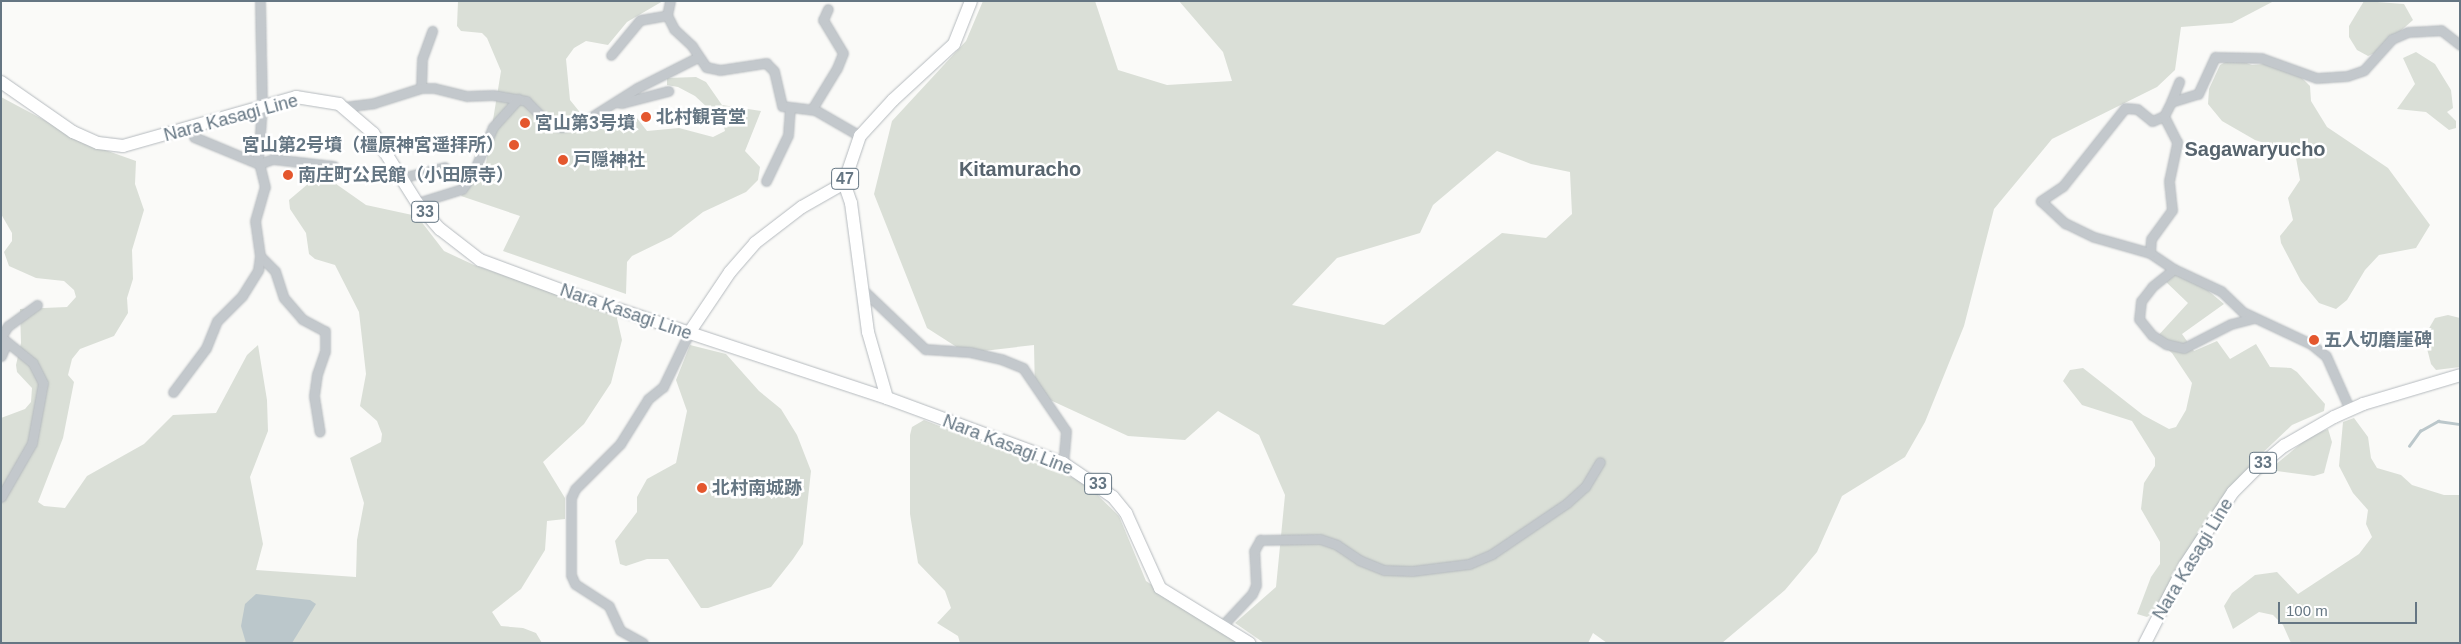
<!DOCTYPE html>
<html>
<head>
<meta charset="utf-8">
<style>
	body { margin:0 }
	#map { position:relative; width:2461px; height:644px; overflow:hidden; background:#fafaf8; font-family:Arial,"Noto Sans JP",sans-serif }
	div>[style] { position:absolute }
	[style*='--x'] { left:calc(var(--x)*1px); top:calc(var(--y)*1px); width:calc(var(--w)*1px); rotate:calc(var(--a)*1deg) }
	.green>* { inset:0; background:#dadfd7 }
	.water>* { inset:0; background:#bbc7cb }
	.stream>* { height:2.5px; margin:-1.25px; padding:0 1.25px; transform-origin:1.25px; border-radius:1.25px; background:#bbc7cb }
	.roads { filter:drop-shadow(0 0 1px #b5babe) drop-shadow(0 0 1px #b5babe) }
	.minor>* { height:9px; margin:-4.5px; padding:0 4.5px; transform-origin:4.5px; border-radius:4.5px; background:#c3c8cc }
	.primary>* { height:12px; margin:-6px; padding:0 6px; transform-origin:6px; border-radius:6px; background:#fff }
	.dots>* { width:14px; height:14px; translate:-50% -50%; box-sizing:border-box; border:2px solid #fff; border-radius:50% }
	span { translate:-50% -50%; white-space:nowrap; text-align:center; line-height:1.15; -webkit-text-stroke:5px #fff; paint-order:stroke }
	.shield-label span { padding:1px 4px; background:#fff; border:1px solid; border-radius:4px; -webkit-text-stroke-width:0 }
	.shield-label { font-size:16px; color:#657683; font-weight:700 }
	.poi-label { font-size:18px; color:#657683; font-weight:700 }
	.left { translate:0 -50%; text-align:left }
	.right { translate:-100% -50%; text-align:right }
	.street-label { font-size:18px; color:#657683 }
	.quarter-label { font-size:20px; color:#57646e; font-weight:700 }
	.frame { position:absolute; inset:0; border:2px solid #657683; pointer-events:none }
	.scale { position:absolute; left:2278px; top:602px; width:139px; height:22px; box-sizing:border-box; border:2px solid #657683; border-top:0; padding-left:6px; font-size:15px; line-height:18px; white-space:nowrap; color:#657683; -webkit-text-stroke:4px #fff; paint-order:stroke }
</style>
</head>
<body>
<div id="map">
	<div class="green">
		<div style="clip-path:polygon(458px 1px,663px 1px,627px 22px,608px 45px,586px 41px,574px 48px,566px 59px,570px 100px,591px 126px,633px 113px,647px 131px,679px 128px,713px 137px,725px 131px,723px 122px,695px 96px,678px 87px,667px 85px,667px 78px,696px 77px,706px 82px,722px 105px,761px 111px,745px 151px,760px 167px,758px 180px,746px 192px,703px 212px,671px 237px,632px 256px,627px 262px,626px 294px,503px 251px,520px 216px,461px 196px,486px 163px,501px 71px,487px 38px,482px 33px,461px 31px,457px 26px)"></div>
		<div style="clip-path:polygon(evenodd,983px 1px,1095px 1px,1118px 70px,1167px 85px,1232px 81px,1223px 52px,1179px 1px,2274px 1px,2232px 23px,2181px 27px,2175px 70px,2157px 87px,2052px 139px,1994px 209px,1964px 326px,1925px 422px,1905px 457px,1842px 496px,1817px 552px,1785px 590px,1722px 643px,1607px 643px,1593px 633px,1588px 643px,1264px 643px,1235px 623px,1276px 587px,1285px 495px,1259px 435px,1218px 411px,1185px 440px,1128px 436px,1035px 393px,1034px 345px,966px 353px,927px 328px,874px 194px,892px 121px,966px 41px,983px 1px,1497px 151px,1531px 164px,1570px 172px,1572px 214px,1546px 238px,1502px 233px,1384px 325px,1292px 305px,1337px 258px,1420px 233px,1433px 205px,1497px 151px)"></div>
		<div style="clip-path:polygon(2364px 1px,2404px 4px,2413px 20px,2377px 52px,2368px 56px,2357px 50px,2349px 37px,2349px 26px)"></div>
		<div style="clip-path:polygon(2416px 52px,2435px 64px,2451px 90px,2453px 108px,2447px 112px,2456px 121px,2456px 128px,2449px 130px,2426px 112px,2397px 109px,2415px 84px,2403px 58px)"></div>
		<div style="clip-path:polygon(2233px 58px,2252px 65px,2274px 63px,2294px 70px,2310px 86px,2311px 101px,2327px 127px,2388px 168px,2430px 225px,2416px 248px,2379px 255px,2365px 270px,2347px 300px,2336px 309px,2319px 303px,2301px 281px,2281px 243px,2280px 236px,2293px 220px,2288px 198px,2300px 180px,2296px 158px,2292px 152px,2255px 140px,2222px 121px,2208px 104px,2209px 89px,2220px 65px)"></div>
		<div style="clip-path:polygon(1px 97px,91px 145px,136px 161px,135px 184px,144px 210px,132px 250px,133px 279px,127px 298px,128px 313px,114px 336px,80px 349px,72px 359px,68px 375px,74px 382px,63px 438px,38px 502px,44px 506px,65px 508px,87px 476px,144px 444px,173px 415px,216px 413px,247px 355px,258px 345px,267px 400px,268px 431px,250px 477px,263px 544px,256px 570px,356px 577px,357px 540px,364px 503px,350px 458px,381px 442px,382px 434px,377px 421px,360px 406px,366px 374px,359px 312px,335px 265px,315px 259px,309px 254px,306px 233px,290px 209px,289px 200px,315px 178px,329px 179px,366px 205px,417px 216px,444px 251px,474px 265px,616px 314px,622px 340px,611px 383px,584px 424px,543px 462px,565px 498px,565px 519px,547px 521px,545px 550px,521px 589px,492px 612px,501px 626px,523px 628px,536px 633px,542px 643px,1px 643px,1px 418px,25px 409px,31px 402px,32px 388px,17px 372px,16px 365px,21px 343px,20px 309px,67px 307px,76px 297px,74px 290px,64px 281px,36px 278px,9px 266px,4px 252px,12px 241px,12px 233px,1px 214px)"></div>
		<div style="clip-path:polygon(2174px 274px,2199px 283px,2224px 304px,2182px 334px,2194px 351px,2217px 341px,2230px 359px,2256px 344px,2270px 367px,2291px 368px,2297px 372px,2325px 404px,2324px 411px,2292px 425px,2255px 460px,2172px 579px,2153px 613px,2147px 617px,2137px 614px,2151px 577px,2160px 564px,2160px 542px,2141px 509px,2144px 483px,2155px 466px,2155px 458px,2132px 421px,2082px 405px,2063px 381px,2070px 370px,2083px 368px,2143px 415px,2169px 429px,2176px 427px,2186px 410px,2192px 383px,2172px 353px,2155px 339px,2188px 303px,2165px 281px)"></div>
		<div style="clip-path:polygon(2448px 315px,2460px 318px,2460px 367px,2436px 370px,2431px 364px,2424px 337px,2435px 318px)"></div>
		<div style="clip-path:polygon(690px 345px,726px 354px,759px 391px,781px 409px,797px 435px,811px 471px,803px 544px,793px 559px,771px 587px,708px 608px,701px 608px,668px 559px,647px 559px,626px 566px,620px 564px,615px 541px,637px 512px,637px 497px,647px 479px,676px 463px,687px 411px,676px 380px)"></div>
		<div style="clip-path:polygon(2354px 418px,2368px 437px,2371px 458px,2377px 468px,2401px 475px,2412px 485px,2444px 495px,2460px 495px,2460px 643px,2291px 643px,2283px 625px,2273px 615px,2259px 612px,2233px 629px,2224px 606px,2232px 593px,2255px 575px,2277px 572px,2298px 594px,2359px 554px,2372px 537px,2366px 524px,2368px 510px,2353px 493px,2339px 466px,2343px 422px)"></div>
		<div style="clip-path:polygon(924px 420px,1084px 482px,1119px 516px,1146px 581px,1238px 643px,960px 643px,958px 636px,937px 623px,951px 608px,945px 591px,918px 563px,910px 514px,910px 435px,912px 427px)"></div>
		<div style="clip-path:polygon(2328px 429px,2332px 442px,2324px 473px,2314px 476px,2269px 470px,2310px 436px)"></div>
	</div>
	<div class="water">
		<div style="clip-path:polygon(256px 594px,310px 600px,316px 604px,292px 643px,246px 643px,241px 626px,245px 604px)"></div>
	</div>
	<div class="stream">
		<div style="--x:2409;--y:446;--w:19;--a:-54"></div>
		<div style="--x:2420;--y:431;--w:21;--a:-29"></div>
		<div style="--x:2438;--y:421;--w:22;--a:8"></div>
	</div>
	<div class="roads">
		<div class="minor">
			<div style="--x:670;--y:1;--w:14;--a:102"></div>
			<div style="--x:667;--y:15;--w:16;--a:63"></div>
			<div style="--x:674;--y:29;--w:25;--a:43"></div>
			<div style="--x:692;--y:46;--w:25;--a:56"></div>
			<div style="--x:706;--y:67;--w:14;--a:12"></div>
			<div style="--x:720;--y:70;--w:47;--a:-8.7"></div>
			<div style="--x:766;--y:63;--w:11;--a:45"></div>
			<div style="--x:774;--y:71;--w:36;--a:77"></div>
			<div style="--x:782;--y:106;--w:33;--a:7"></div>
			<div style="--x:815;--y:110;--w:52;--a:30"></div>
			<div style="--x:611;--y:55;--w:45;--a:-50.4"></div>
			<div style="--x:640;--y:20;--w:27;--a:-10"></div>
			<div style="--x:421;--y:88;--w:29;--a:-88"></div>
			<div style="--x:422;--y:59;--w:30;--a:-70"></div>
			<div style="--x:616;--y:102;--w:6;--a:9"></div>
			<div style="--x:622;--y:103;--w:48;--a:-14.6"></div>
			<div style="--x:2171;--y:102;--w:22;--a:-68"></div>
			<div style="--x:343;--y:107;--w:31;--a:-7"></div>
			<div style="--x:374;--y:103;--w:49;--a:-17.7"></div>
			<div style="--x:421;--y:88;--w:13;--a:0"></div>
			<div style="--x:434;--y:88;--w:34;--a:14"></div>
			<div style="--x:467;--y:96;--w:26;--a:-2"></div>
			<div style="--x:493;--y:95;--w:34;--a:10"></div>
			<div style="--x:526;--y:101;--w:31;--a:45"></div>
			<div style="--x:548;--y:123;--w:14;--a:17"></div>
			<div style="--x:561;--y:127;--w:19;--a:-9"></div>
			<div style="--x:580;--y:124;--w:67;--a:-32.3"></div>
			<div style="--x:637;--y:88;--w:68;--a:-26.9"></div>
			<div style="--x:812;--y:109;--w:48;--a:-58.6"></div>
			<div style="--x:837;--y:68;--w:16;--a:-68"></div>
			<div style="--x:843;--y:53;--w:39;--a:-121"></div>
			<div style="--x:823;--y:20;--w:12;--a:-66"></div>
			<div style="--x:2164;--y:116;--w:13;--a:157"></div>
			<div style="--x:2152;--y:121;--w:19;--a:-141"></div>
			<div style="--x:2137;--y:109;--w:12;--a:-175"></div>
			<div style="--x:2125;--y:108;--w:100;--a:128.5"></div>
			<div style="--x:2063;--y:186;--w:27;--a:146"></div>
			<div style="--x:2041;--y:201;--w:33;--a:43"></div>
			<div style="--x:2065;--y:223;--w:32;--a:26"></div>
			<div style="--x:2094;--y:237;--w:58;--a:15.9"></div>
			<div style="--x:2150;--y:253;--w:29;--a:34"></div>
			<div style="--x:2174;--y:269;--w:52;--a:25.1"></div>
			<div style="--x:2221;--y:291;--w:30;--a:44"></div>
			<div style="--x:2243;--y:312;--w:75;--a:25.2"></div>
			<div style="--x:2311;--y:344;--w:19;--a:39"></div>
			<div style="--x:2326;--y:356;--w:59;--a:66"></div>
			<div style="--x:192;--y:128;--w:9;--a:77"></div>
			<div style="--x:194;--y:137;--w:70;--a:22.6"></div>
			<div style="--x:259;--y:164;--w:15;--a:-20"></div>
			<div style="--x:273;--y:159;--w:61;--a:6.5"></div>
			<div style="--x:401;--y:178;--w:45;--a:-14"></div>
			<div style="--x:766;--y:181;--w:51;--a:-64.4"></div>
			<div style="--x:788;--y:135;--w:27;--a:-86"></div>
			<div style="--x:417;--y:203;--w:47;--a:-17.3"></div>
			<div style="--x:462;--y:189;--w:19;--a:-55"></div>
			<div style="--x:473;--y:173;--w:50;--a:-66.5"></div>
			<div style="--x:493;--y:127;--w:38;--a:-48"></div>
			<div style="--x:2150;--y:253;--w:14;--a:-86"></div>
			<div style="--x:2151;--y:239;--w:36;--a:-54"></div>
			<div style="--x:2172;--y:210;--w:29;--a:-96"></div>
			<div style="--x:2169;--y:181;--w:40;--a:-78"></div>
			<div style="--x:2177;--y:142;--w:29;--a:-117"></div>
			<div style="--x:2164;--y:116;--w:16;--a:-63"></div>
			<div style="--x:2171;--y:102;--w:28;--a:-17"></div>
			<div style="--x:2198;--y:94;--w:41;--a:-65.3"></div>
			<div style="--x:2215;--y:57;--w:46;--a:1.2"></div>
			<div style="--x:2261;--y:58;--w:59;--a:19.7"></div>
			<div style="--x:2317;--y:78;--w:30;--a:-4"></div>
			<div style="--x:2347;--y:76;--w:18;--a:-19"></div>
			<div style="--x:2364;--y:70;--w:42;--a:-47.9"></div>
			<div style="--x:2392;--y:39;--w:17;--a:-24"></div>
			<div style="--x:2408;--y:32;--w:33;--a:-3"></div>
			<div style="--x:2441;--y:30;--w:24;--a:38"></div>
			<div style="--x:260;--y:256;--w:21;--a:45"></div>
			<div style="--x:275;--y:271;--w:28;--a:72"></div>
			<div style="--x:284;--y:298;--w:28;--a:49"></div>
			<div style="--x:302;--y:319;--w:26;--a:28"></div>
			<div style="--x:325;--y:331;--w:20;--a:90"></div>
			<div style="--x:325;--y:351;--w:24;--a:109"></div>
			<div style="--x:317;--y:374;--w:22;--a:98"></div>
			<div style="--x:314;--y:396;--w:36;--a:81"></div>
			<div style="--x:2174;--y:269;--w:28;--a:141"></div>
			<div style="--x:2152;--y:287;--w:18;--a:128"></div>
			<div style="--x:2141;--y:301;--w:18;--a:96"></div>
			<div style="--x:2139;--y:319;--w:21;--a:51"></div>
			<div style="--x:2152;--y:335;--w:17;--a:33"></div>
			<div style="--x:2166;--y:344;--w:18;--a:13"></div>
			<div style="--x:2184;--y:348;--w:53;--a:-27.1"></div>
			<div style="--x:2231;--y:324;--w:24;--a:-15"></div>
			<div style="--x:863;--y:290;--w:86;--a:43.6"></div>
			<div style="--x:925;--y:349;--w:45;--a:3.8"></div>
			<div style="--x:970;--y:352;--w:32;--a:13"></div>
			<div style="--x:1001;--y:359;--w:24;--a:22"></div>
			<div style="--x:1023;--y:368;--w:76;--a:55.7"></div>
			<div style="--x:1066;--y:431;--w:32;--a:95"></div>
			<div style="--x:1;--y:356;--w:15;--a:-67"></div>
			<div style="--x:173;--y:392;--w:55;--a:-53.1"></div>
			<div style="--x:206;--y:348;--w:29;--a:-68"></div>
			<div style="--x:217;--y:321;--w:35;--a:-45"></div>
			<div style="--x:242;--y:296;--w:31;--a:-58"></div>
			<div style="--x:258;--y:270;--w:14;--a:-82"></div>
			<div style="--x:260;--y:256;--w:35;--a:-98"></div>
			<div style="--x:255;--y:221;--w:35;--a:-74"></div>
			<div style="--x:265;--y:187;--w:30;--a:-104"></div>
			<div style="--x:258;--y:158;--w:51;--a:-85.5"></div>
			<div style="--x:262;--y:107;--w:106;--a:-91.1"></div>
			<div style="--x:1;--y:497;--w:62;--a:-60.1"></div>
			<div style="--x:32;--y:443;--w:61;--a:-79.6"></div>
			<div style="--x:43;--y:383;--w:22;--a:-117"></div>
			<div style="--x:33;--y:363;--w:41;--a:-140.9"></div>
			<div style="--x:1;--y:337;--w:13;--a:-58"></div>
			<div style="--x:8;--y:326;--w:36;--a:-36"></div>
			<div style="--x:1221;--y:627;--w:45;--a:-46.8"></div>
			<div style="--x:1252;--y:594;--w:10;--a:-66"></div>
			<div style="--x:1256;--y:585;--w:34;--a:-93"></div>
			<div style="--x:1254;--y:551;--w:13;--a:-61"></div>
			<div style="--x:1260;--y:540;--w:60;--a:-1"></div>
			<div style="--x:1320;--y:539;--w:18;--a:19"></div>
			<div style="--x:1337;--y:545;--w:27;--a:34"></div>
			<div style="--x:1359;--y:560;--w:27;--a:22"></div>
			<div style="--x:1384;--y:570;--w:28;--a:2"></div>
			<div style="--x:1412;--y:571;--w:57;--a:-7"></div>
			<div style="--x:1469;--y:564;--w:25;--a:-23"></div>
			<div style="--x:1492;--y:554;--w:91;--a:-34.2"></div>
			<div style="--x:1567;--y:503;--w:24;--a:-42"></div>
			<div style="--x:1585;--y:487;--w:29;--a:-59"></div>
			<div style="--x:643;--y:643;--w:26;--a:-151"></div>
			<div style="--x:620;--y:630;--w:26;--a:-115"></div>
			<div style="--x:609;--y:606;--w:40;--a:-147.1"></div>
			<div style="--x:575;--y:584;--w:10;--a:-114"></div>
			<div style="--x:571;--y:575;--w:77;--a:-90"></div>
			<div style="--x:571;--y:498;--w:10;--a:-66"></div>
			<div style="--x:575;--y:489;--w:64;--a:-45"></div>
			<div style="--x:620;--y:444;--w:53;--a:-58.1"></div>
			<div style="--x:648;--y:399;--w:19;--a:-39"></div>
			<div style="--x:663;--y:387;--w:60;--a:-64.3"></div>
		</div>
		<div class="primary">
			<div style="--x:1;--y:82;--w:88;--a:34.8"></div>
			<div style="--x:73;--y:132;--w:27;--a:24"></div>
			<div style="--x:98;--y:143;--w:25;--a:7"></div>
			<div style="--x:123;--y:146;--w:180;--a:-15.8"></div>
			<div style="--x:296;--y:97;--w:44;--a:9.2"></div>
			<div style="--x:339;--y:104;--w:45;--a:40.5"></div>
			<div style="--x:373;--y:133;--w:83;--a:57.8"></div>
			<div style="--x:417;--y:203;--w:35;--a:49"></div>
			<div style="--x:440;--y:229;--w:51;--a:37.8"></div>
			<div style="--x:480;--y:260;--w:92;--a:20.4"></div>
			<div style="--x:566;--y:292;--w:338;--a:18.3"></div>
			<div style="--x:887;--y:398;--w:188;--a:20.3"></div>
			<div style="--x:1063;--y:463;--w:60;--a:34.2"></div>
			<div style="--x:1113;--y:497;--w:21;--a:51"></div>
			<div style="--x:1126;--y:513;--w:82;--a:65.6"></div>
			<div style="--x:1160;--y:588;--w:105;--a:31.7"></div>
			<div style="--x:689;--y:333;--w:73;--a:-56.1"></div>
			<div style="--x:730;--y:272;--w:38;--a:-49"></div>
			<div style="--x:755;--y:243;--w:59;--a:-37.5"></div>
			<div style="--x:802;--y:207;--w:48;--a:-29.7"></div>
			<div style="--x:887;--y:398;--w:69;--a:-106.1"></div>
			<div style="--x:868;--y:332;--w:130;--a:-97.5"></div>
			<div style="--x:851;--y:203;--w:21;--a:-109"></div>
			<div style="--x:844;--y:183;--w:50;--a:-71.2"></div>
			<div style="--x:860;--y:136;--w:49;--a:-47.5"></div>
			<div style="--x:893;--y:100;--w:83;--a:-42.6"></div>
			<div style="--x:954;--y:44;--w:46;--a:-68.4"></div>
			<div style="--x:2145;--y:643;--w:88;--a:-62.9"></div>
			<div style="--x:2185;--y:565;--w:87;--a:-56.7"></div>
			<div style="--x:2233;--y:492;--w:31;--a:-45"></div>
			<div style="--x:2255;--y:470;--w:38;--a:-40"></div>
			<div style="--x:2284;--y:446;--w:58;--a:-30.1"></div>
			<div style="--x:2334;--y:417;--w:32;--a:-24"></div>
			<div style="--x:2363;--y:404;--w:101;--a:-16.6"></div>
		</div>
	</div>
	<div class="dots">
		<div style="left:646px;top:117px;background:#e4572e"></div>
		<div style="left:525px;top:123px;background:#e4572e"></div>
		<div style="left:514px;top:145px;background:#e4572e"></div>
		<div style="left:563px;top:160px;background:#e4572e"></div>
		<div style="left:288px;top:175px;background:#e4572e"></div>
		<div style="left:2314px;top:340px;background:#e4572e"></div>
		<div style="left:702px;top:488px;background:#e4572e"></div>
	</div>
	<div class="shield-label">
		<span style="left:845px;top:179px">47</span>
		<span style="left:425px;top:212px">33</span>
		<span style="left:2263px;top:463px">33</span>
		<span style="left:1098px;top:484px">33</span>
	</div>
	<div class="poi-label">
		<span class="left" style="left:656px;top:117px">北村観音堂</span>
		<span class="left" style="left:535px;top:123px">宮山第3号墳</span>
		<span class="right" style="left:504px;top:145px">宮山第2号墳（橿原神宮遥拝所）</span>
		<span class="left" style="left:573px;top:160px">戸隠神社</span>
		<span class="left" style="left:298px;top:175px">南庄町公民館（小田原寺）</span>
		<span class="left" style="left:2324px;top:340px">五人切磨崖碑</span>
		<span class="left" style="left:712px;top:488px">北村南城跡</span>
	</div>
	<div class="street-label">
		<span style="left:231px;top:118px;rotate:-15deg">Nara Kasagi Line</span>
		<span style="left:626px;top:312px;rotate:19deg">Nara Kasagi Line</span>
		<span style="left:1008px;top:445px;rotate:21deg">Nara Kasagi Line</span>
		<span style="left:2193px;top:559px;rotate:-59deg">Nara Kasagi Line</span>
	</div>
	<div class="quarter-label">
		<span style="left:2255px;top:149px">Sagawaryucho</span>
		<span style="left:1020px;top:169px">Kitamuracho</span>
	</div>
	<div class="frame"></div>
	<div class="scale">100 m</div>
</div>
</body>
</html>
